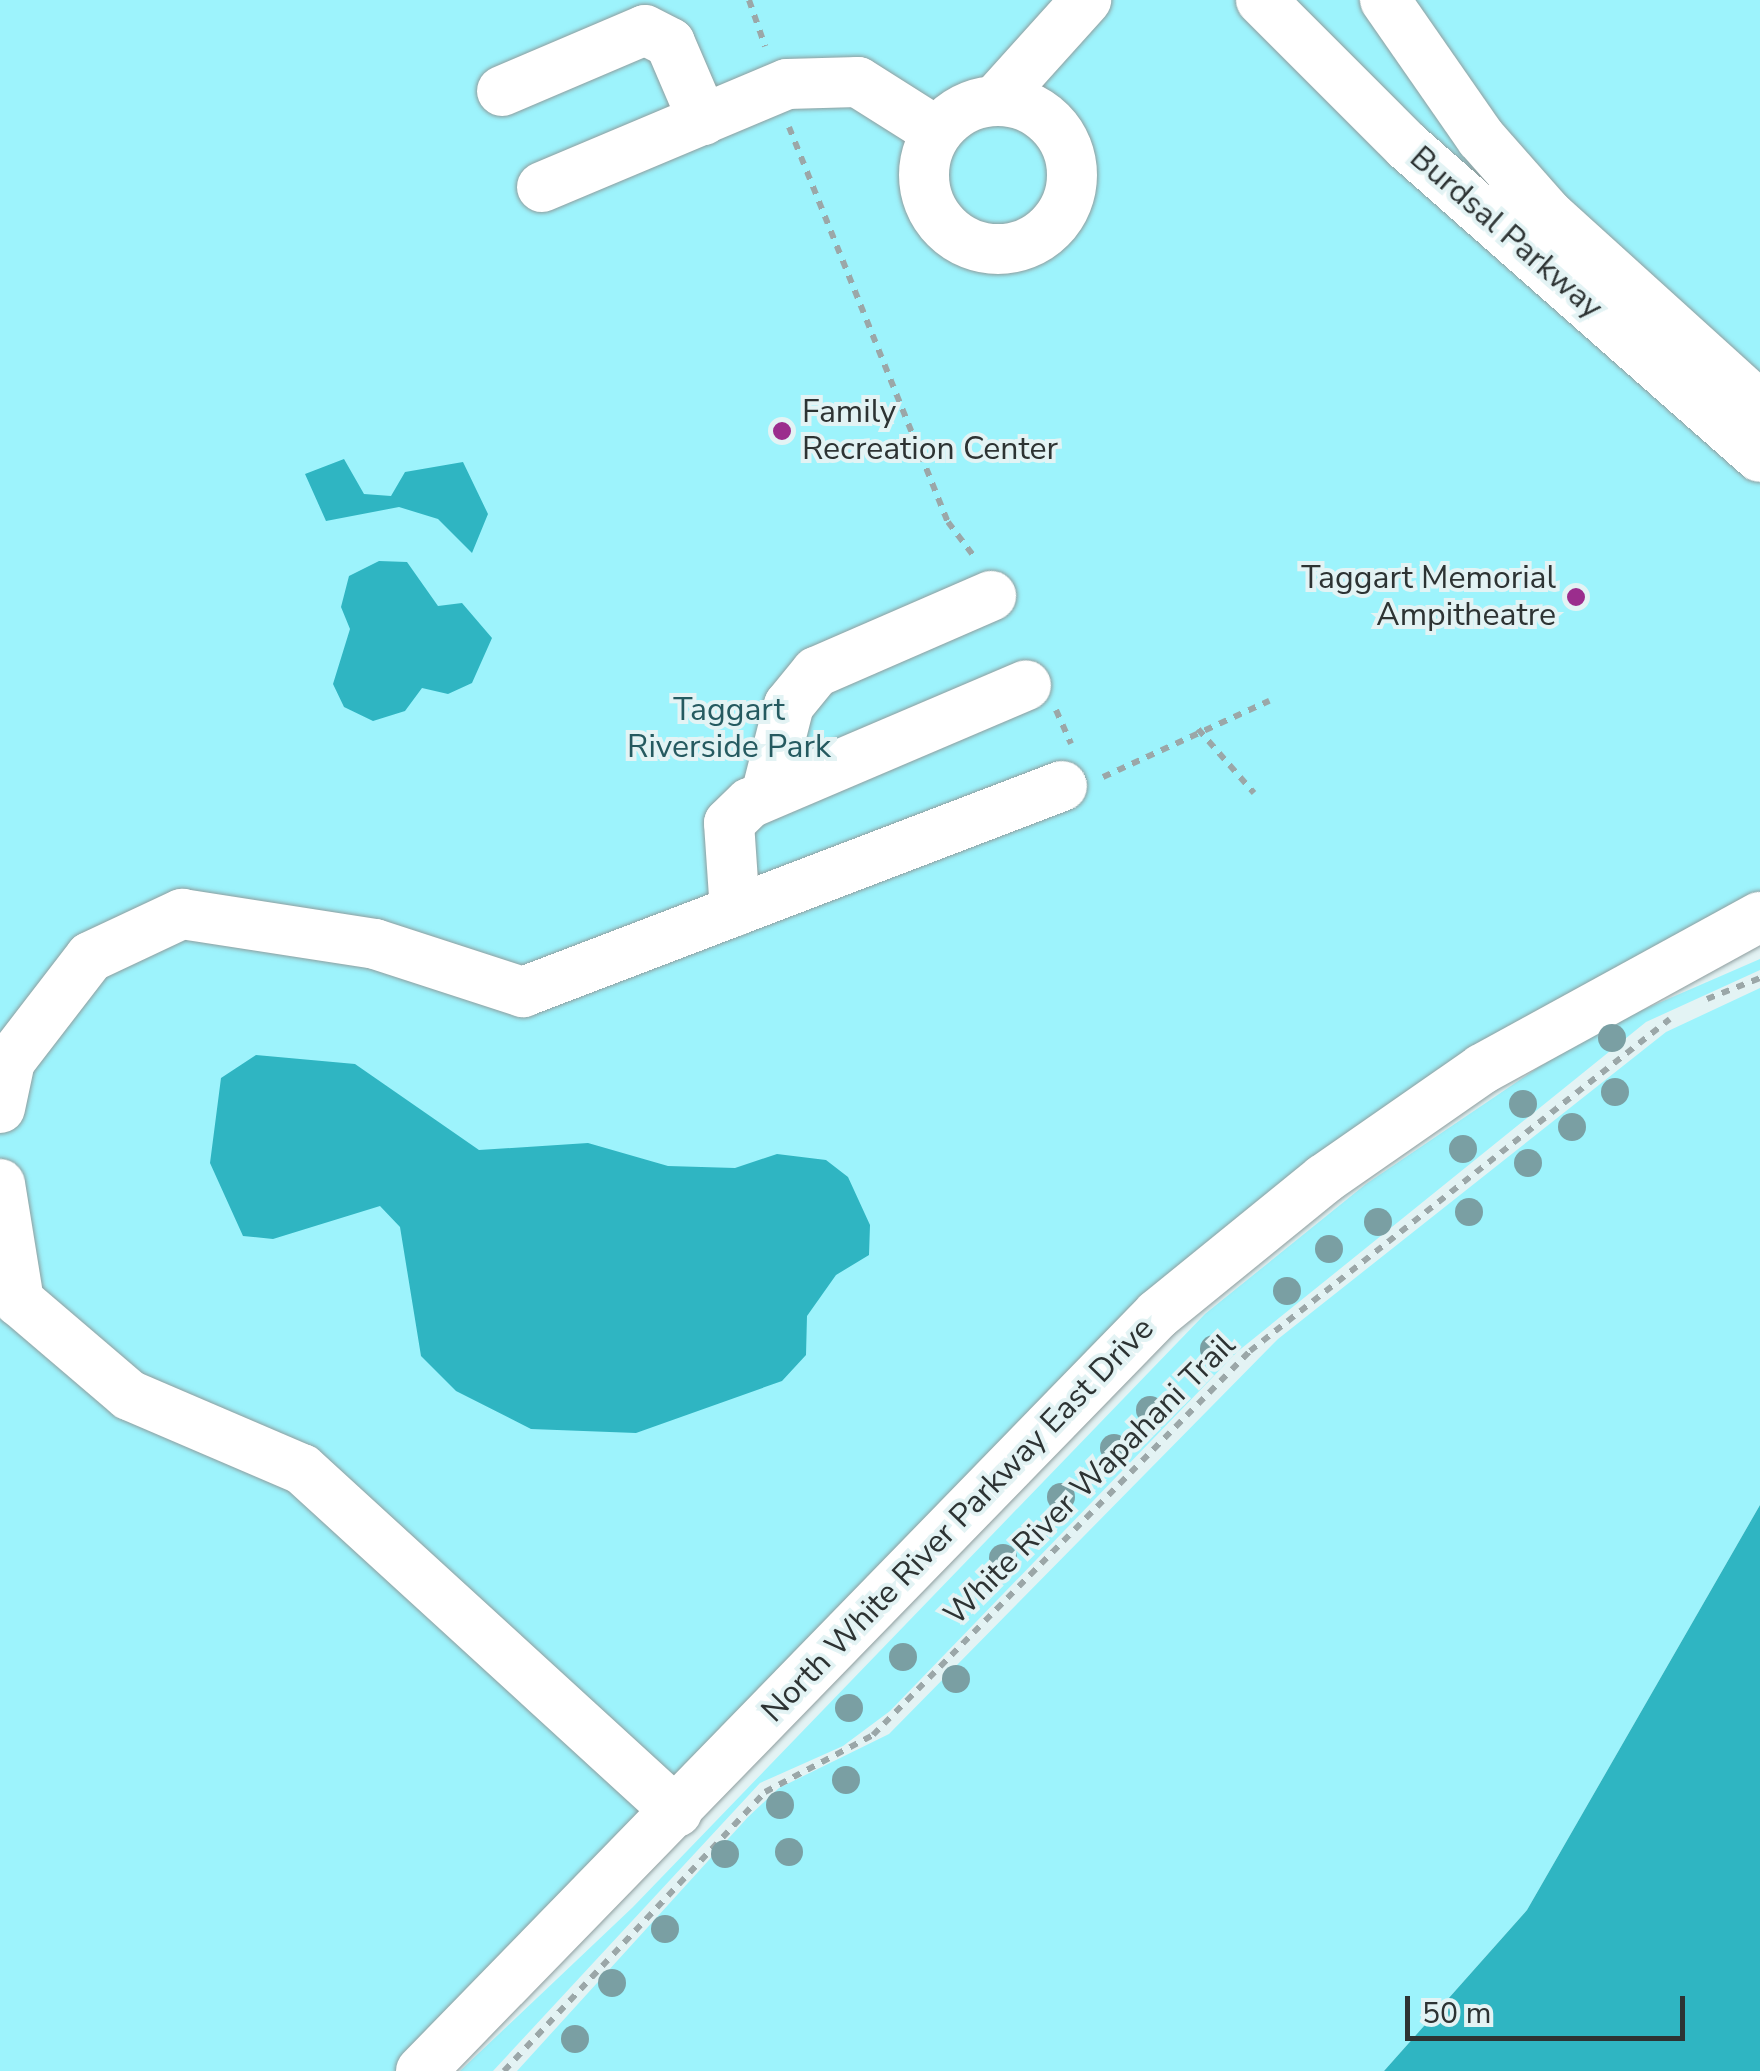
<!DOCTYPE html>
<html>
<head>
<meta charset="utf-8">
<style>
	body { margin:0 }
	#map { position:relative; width:1760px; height:2071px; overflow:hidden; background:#e3f3f4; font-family:"Nunito Sans",sans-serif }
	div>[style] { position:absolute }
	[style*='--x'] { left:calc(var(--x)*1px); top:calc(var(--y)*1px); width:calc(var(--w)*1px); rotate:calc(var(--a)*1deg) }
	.green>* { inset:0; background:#9df3fc }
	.water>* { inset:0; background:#2fb5c2 }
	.path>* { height:6px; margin-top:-3px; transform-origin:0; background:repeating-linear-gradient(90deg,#9ba7a8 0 8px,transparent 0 16px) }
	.roads { filter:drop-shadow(0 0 2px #8e9d9e) drop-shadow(0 0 2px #8e9d9e) }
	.minor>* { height:50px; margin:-25px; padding:0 25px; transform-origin:25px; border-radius:25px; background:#fff }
	.minor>.ring { margin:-25px; padding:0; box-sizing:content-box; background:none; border:50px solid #fff; border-radius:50% }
	.trees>* { width:28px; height:28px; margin:-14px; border-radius:50%; background:#7a9fa3 }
	.dots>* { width:28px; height:28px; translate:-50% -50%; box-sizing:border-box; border:5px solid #e3f3f4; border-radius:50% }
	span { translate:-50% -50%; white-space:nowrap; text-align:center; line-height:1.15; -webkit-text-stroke:8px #e3f3f4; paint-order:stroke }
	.street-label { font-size:32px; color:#2d3333 }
	.poi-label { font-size:32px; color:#2d3333 }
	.left { translate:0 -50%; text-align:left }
	.right { translate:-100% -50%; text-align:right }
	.park-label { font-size:32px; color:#255a60 }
	.scale { position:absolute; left:1405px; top:1996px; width:280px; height:45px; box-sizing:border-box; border:5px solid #2d3333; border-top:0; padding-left:12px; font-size:30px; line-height:35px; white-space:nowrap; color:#2d3333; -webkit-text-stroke:8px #e3f3f4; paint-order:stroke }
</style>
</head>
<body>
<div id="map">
	<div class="green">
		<div style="clip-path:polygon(0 0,1760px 0,1760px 914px,1354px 1157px,409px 2071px,0 2071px)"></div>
		<div style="clip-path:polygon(1760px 959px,1760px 970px,1646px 1022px,1237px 1352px,890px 1711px,843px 1746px,760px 1783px,493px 2071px,460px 2071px,633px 1907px,1205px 1314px,1366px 1184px,1539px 1067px,1615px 1022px)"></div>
		<div style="clip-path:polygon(1760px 988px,1760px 1505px,1527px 1910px,1384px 2071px,517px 2071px,748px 1817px,779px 1788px,889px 1734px,1278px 1339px,1666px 1032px)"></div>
	</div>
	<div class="water">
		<div style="clip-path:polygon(344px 459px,364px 494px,391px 496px,405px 472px,463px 462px,488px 514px,472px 553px,438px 519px,399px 507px,326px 521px,305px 474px)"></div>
		<div style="clip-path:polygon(379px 561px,407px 562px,438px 606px,462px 603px,492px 638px,472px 683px,448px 694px,422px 688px,405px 711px,373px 721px,344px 707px,333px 684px,350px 629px,341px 607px,349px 576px)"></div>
		<div style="clip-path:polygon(256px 1055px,355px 1064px,479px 1150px,588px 1143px,668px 1166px,735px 1168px,777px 1154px,826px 1160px,848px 1177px,870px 1225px,869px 1255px,836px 1275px,807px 1316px,806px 1355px,782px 1381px,636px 1433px,531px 1429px,456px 1391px,421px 1356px,400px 1227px,380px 1206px,273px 1239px,243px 1236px,210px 1163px,221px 1078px)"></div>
		<div style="clip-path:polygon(1760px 1505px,1760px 2071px,1384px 2071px,1527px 1910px)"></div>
	</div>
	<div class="path">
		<div style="--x:749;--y:0;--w:49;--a:70.8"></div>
		<div style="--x:789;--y:127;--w:426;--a:68.1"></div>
		<div style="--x:948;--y:522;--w:46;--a:52.9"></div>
		<div style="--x:1056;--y:710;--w:37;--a:66"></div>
		<div style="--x:1198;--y:729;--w:85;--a:48.8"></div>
		<div style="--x:1103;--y:777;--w:183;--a:-24.6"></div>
		<div style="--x:1707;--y:999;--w:57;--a:-21.6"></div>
		<div style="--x:504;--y:2071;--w:382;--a:-46.9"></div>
		<div style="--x:765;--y:1792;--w:122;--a:-27.8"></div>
		<div style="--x:873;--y:1735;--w:538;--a:-45.53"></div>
		<div style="--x:1250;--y:1351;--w:535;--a:-38.33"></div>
	</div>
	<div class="roads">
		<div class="minor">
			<div style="--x:1261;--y:0;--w:206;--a:45"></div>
			<div style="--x:1407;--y:146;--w:470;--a:41.4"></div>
			<div style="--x:1385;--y:0;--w:168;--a:55.2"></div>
			<div style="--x:1481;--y:138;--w:101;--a:48.6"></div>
			<div style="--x:1548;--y:214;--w:286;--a:42.2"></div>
			<div style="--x:502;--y:91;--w:155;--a:-23.1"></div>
			<div style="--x:645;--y:30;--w:28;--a:27"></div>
			<div style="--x:670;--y:43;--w:84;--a:66.8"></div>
			<div style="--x:996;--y:100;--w:135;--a:-48"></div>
			<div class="ring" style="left:924px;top:101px;width:98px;height:98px"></div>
			<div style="--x:542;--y:187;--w:266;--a:-22.8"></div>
			<div style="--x:787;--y:84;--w:71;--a:-1.6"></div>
			<div style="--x:858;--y:82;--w:93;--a:32.3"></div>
			<div style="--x:766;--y:795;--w:93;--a:-75.7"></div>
			<div style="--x:789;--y:705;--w:43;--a:-50.7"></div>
			<div style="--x:816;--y:672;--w:191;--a:-23.5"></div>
			<div style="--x:735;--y:911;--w:88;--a:-93.9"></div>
			<div style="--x:729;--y:823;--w:29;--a:-44"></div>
			<div style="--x:750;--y:803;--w:300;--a:-23.1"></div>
			<div style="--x:0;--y:1108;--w:48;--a:-78"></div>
			<div style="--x:10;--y:1061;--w:131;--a:-52.4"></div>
			<div style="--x:90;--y:957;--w:102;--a:-25.1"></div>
			<div style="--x:182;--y:914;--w:195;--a:8.8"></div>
			<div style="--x:375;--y:944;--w:156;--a:18"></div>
			<div style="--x:523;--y:992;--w:577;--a:-20.92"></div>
			<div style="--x:0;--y:1184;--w:119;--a:80.8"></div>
			<div style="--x:19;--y:1301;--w:145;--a:40.5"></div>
			<div style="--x:129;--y:1395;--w:188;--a:23.2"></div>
			<div style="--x:302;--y:1469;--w:508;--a:42.45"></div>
			<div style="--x:421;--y:2071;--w:1057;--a:-45.77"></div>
			<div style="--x:1158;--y:1314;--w:214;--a:-39.1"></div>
			<div style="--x:1324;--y:1179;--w:193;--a:-34.8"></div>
			<div style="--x:1482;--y:1069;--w:317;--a:-28.7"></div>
		</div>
	</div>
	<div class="trees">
		<div style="left:1612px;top:1038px"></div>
		<div style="left:1615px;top:1092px"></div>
		<div style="left:1523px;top:1104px"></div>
		<div style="left:1572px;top:1127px"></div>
		<div style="left:1463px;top:1149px"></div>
		<div style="left:1528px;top:1163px"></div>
		<div style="left:1469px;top:1212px"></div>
		<div style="left:1378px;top:1222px"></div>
		<div style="left:1329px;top:1249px"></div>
		<div style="left:1287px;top:1291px"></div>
		<div style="left:1214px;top:1349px"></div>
		<div style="left:1150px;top:1410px"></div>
		<div style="left:1114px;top:1448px"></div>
		<div style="left:1061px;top:1497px"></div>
		<div style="left:1003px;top:1558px"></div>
		<div style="left:903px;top:1657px"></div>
		<div style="left:956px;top:1679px"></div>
		<div style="left:849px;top:1708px"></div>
		<div style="left:846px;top:1780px"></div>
		<div style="left:780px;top:1805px"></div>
		<div style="left:789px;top:1852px"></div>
		<div style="left:725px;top:1854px"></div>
		<div style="left:665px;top:1929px"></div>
		<div style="left:612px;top:1983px"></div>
		<div style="left:575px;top:2039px"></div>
	</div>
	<div class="dots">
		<div style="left:782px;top:431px;background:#9b2d8d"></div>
		<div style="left:1576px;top:597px;background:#9b2d8d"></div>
	</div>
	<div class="street-label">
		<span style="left:1506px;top:233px;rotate:41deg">Burdsal Parkway</span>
		<span style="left:1090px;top:1480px;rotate:-45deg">White River Wapahani Trail</span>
		<span style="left:958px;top:1520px;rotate:-46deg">North White River Parkway East Drive</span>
	</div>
	<div class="poi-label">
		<span class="left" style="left:802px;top:431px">Family<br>Recreation Center</span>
		<span class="right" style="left:1556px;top:597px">Taggart Memorial<br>Ampitheatre</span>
	</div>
	<div class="park-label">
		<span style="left:729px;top:729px">Taggart<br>Riverside Park</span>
	</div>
	<div class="scale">50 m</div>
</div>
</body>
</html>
